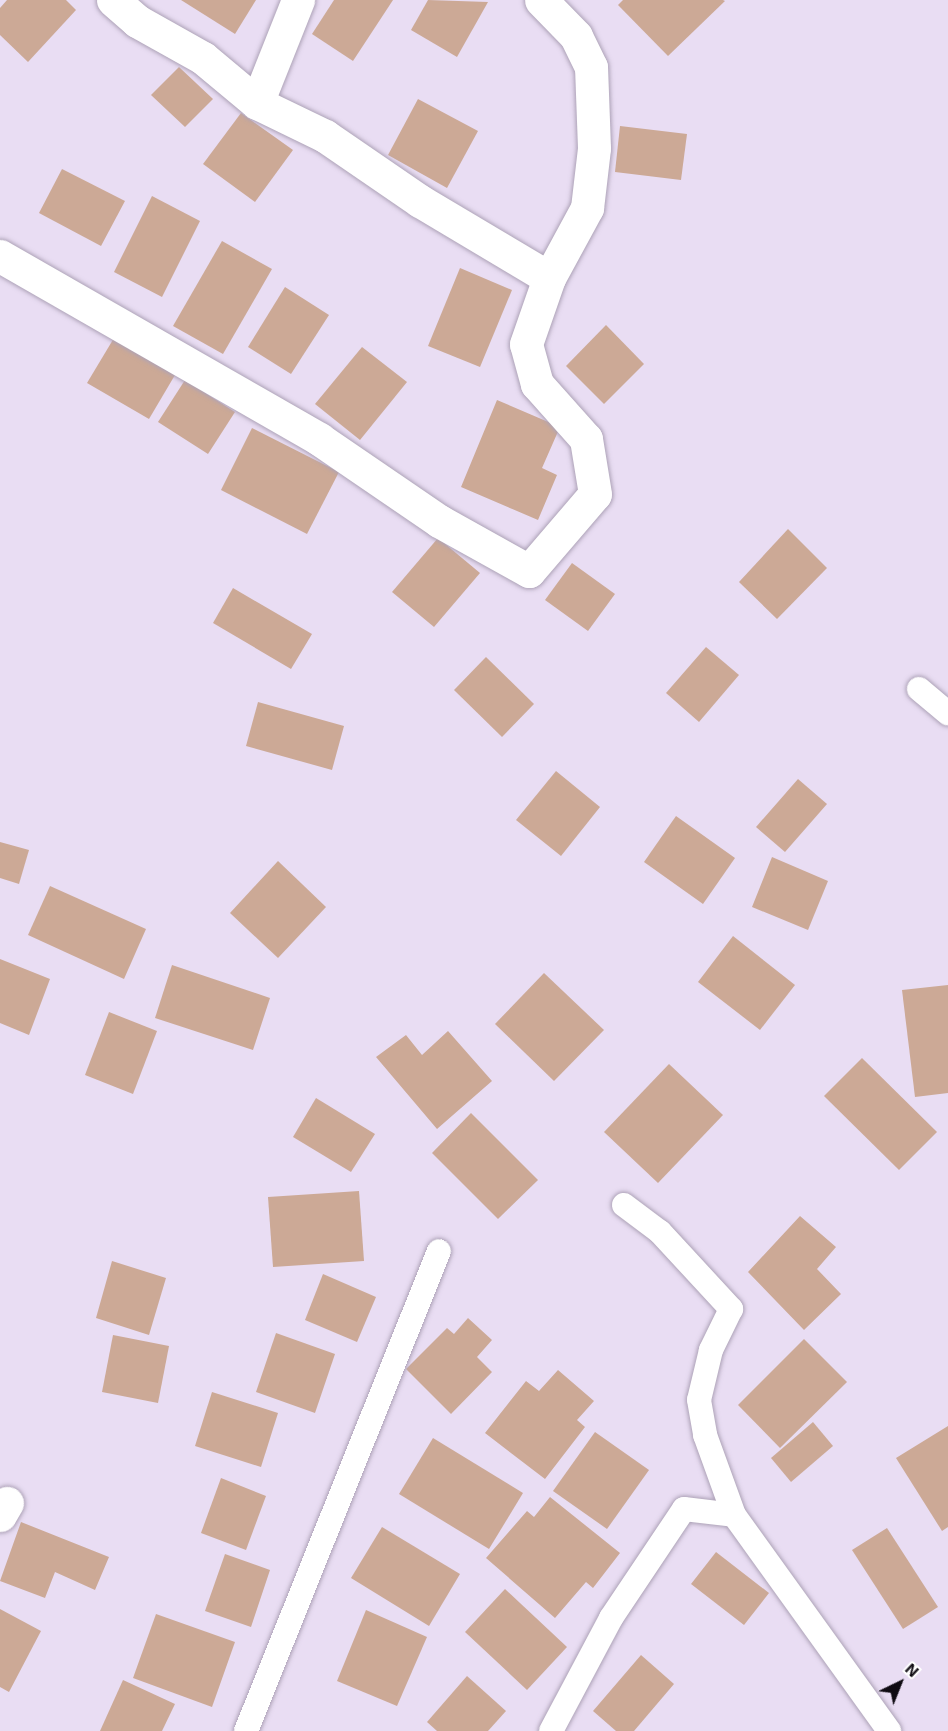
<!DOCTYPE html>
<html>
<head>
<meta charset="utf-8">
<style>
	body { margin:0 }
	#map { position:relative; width:948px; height:1731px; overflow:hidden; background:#e9ddf3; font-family:"Exo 2",sans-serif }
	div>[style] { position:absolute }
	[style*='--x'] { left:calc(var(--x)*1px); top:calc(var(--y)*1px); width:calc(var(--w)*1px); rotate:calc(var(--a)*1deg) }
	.building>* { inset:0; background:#cca996 }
	.roads { filter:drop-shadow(0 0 2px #ada2b7) drop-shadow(0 0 2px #ada2b7) }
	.service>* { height:24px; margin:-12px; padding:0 12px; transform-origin:12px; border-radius:12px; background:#fff }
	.minor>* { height:33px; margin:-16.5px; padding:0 16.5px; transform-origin:16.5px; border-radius:16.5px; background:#fff }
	span { translate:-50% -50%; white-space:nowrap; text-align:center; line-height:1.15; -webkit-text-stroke:6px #fff; paint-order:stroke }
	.north { position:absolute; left:870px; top:1653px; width:60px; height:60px; -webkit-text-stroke:4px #fff; paint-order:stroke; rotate:43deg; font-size:16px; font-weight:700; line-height:24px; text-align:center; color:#0f0b12 }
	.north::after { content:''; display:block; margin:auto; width:21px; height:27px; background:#0f0b12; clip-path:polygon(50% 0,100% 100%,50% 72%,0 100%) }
</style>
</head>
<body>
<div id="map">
	<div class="building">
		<div style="clip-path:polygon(7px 0,66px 0,76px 10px,28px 62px,0 35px,0 8px)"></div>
		<div style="clip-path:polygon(181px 0,256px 0,235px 34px)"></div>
		<div style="clip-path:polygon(334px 0,393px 0,353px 61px,312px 34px)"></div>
		<div style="clip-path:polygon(428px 0,488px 2px,457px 57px,411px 30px)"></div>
		<div style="clip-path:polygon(623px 0,723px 0,725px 1px,668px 56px,618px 5px)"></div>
		<div style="clip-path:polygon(179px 67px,213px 99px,185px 127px,151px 95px)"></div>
		<div style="clip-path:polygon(418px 99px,478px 131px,447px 188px,388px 155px)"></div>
		<div style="clip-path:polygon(241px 113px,293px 150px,255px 202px,203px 164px)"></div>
		<div style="clip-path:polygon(620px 126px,687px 134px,681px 180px,615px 172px)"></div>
		<div style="clip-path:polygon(62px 169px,125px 201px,101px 246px,39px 213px)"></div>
		<div style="clip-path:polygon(152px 196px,200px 221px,162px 297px,114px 272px)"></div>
		<div style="clip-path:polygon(222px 241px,272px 269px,223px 354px,173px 326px)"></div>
		<div style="clip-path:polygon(460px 268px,512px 290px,480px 367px,428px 346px)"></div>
		<div style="clip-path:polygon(285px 287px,329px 315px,291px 374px,248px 347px)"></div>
		<div style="clip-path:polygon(606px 325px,644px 364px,604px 404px,566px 366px)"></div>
		<div style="clip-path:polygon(114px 338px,175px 375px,149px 419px,87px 383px)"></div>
		<div style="clip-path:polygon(362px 347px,407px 382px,360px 440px,315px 404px)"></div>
		<div style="clip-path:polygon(185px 380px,235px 412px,208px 454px,158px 422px)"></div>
		<div style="clip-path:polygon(497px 400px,560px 427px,542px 468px,557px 475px,538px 520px,461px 487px)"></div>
		<div style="clip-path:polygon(252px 428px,339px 472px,307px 534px,221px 490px)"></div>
		<div style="clip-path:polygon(788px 529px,827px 568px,777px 619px,739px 582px)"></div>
		<div style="clip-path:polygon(438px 538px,480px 573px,434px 627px,392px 592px)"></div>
		<div style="clip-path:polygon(572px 563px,615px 594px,588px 631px,545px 600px)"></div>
		<div style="clip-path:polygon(233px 588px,312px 634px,291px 669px,213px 623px)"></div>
		<div style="clip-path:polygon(706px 647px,739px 675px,699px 722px,666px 693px)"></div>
		<div style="clip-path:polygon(486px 657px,534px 704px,502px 737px,454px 690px)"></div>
		<div style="clip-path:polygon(258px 702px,344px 726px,332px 770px,246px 746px)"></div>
		<div style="clip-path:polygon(556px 771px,600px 807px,561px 856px,516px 820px)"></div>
		<div style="clip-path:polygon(798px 779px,827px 804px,785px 852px,756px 827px)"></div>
		<div style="clip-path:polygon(676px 816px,735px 858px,703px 904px,644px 862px)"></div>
		<div style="clip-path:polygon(0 842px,29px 850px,19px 884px,0 878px)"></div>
		<div style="clip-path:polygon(772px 857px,828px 881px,808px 930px,752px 907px)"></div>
		<div style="clip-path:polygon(278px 861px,326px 907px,278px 958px,230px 913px)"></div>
		<div style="clip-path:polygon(50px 886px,146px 929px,124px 979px,28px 935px)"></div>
		<div style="clip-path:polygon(733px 936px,795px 985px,760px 1030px,698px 982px)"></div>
		<div style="clip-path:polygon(0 959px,50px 979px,29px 1035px,0 1023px)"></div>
		<div style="clip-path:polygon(172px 965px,270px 998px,253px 1050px,155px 1018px)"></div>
		<div style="clip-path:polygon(544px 973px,604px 1030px,554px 1081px,495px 1024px)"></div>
		<div style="clip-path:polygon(948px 985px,948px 1093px,915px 1097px,902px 990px)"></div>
		<div style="clip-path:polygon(109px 1012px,157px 1031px,133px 1094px,85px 1075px)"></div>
		<div style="clip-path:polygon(448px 1031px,492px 1081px,437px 1129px,376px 1057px,406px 1035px,422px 1055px)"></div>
		<div style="clip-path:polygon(862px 1058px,937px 1132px,899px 1170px,824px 1096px)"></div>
		<div style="clip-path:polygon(669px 1064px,723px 1115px,658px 1183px,604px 1132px)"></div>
		<div style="clip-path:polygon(316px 1098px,375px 1134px,351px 1172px,293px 1137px)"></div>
		<div style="clip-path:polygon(471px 1113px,538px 1180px,498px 1219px,432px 1153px)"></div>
		<div style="clip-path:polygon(359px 1191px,364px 1261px,273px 1267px,268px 1197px)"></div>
		<div style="clip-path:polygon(800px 1216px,836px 1247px,817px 1269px,841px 1294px,804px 1330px,748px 1272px)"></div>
		<div style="clip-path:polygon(112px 1261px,166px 1278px,149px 1335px,96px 1318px)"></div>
		<div style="clip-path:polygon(323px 1274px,376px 1297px,357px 1342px,305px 1320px)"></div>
		<div style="clip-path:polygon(468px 1318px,492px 1340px,477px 1357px,492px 1372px,451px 1414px,406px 1369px,447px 1328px,454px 1334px)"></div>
		<div style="clip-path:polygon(276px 1333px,335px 1354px,315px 1413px,256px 1392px)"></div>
		<div style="clip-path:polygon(113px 1335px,169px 1346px,158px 1403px,102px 1392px)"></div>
		<div style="clip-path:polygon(804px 1339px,847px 1382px,780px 1448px,738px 1405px)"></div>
		<div style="clip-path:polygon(558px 1370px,594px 1401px,577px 1420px,585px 1427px,545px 1479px,485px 1433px,526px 1381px,539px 1391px)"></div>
		<div style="clip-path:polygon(212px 1392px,278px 1413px,261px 1467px,195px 1446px)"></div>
		<div style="clip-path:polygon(813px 1422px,833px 1446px,791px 1482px,771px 1458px)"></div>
		<div style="clip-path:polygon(948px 1426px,948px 1527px,942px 1531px,896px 1458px)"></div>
		<div style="clip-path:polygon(595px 1432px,649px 1470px,607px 1529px,553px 1491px)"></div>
		<div style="clip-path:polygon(433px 1438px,523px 1493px,489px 1549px,399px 1494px)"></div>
		<div style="clip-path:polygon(221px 1478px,266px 1496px,246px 1550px,201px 1533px)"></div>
		<div style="clip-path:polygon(550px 1497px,620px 1553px,593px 1588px,586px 1582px,555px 1618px,486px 1558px,527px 1511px,534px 1517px)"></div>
		<div style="clip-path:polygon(21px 1522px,109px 1557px,95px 1590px,55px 1572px,45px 1598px,0 1581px)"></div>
		<div style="clip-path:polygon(382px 1527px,460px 1574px,429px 1626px,351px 1578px)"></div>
		<div style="clip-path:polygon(887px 1528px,938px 1607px,903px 1629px,852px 1550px)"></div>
		<div style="clip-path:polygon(716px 1552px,769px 1593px,744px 1625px,691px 1584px)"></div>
		<div style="clip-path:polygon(225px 1554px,270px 1570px,251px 1627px,205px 1611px)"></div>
		<div style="clip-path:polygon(505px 1589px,567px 1647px,527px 1690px,465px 1632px)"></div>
		<div style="clip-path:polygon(0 1609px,41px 1631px,9px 1692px,0 1687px)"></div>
		<div style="clip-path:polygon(366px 1610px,427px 1637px,397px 1706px,337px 1681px)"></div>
		<div style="clip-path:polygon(156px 1614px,235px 1642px,212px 1707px,133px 1678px)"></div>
		<div style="clip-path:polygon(641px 1655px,674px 1684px,634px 1731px,616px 1731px,593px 1711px)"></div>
		<div style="clip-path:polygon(467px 1676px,506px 1711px,488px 1731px,437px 1731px,427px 1722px)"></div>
		<div style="clip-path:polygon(123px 1680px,175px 1704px,162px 1731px,100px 1731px)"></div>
	</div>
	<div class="roads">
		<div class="service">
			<div style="--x:919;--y:689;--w:38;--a:40"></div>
			<div style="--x:624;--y:1205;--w:45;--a:36.9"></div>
			<div style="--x:660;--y:1232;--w:105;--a:47.3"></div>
			<div style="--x:731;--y:1309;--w:46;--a:116"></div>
			<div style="--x:711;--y:1350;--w:51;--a:103.5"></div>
			<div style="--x:699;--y:1400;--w:36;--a:80"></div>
			<div style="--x:705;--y:1435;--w:85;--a:70.1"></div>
			<div style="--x:734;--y:1515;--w:266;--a:54.3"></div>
			<div style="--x:246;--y:1731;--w:517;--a:-68.1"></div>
			<div style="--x:551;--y:1731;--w:128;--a:-62"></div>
			<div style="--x:611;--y:1618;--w:131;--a:-56.2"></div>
			<div style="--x:684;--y:1509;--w:50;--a:6.8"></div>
		</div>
		<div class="minor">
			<div style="--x:113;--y:0;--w:32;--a:41"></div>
			<div style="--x:137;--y:21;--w:76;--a:29.3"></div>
			<div style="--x:203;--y:58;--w:70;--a:39.8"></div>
			<div style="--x:257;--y:103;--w:76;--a:25.9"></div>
			<div style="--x:325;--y:136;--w:115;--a:34.4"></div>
			<div style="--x:420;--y:201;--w:150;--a:30.8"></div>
			<div style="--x:257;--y:103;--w:111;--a:-68.3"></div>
			<div style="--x:0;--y:256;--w:368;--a:29.8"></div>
			<div style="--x:319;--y:439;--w:145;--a:34.3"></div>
			<div style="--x:439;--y:521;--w:103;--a:29.1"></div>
			<div style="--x:529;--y:571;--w:101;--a:-49.4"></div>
			<div style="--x:595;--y:494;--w:56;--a:-99.3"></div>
			<div style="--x:586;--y:439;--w:74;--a:-131.7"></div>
			<div style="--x:537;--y:384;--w:41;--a:-105.4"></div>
			<div style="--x:526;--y:344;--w:70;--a:-70.8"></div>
			<div style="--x:549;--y:278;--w:80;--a:-61.5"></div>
			<div style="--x:587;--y:208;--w:60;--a:-83.3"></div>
			<div style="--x:594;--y:148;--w:81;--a:-92.1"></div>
			<div style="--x:591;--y:67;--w:34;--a:-116"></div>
			<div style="--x:576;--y:36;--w:50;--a:-134.2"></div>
			<div style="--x:0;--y:1515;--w:14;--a:-60"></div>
		</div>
	</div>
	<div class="north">N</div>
</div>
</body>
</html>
